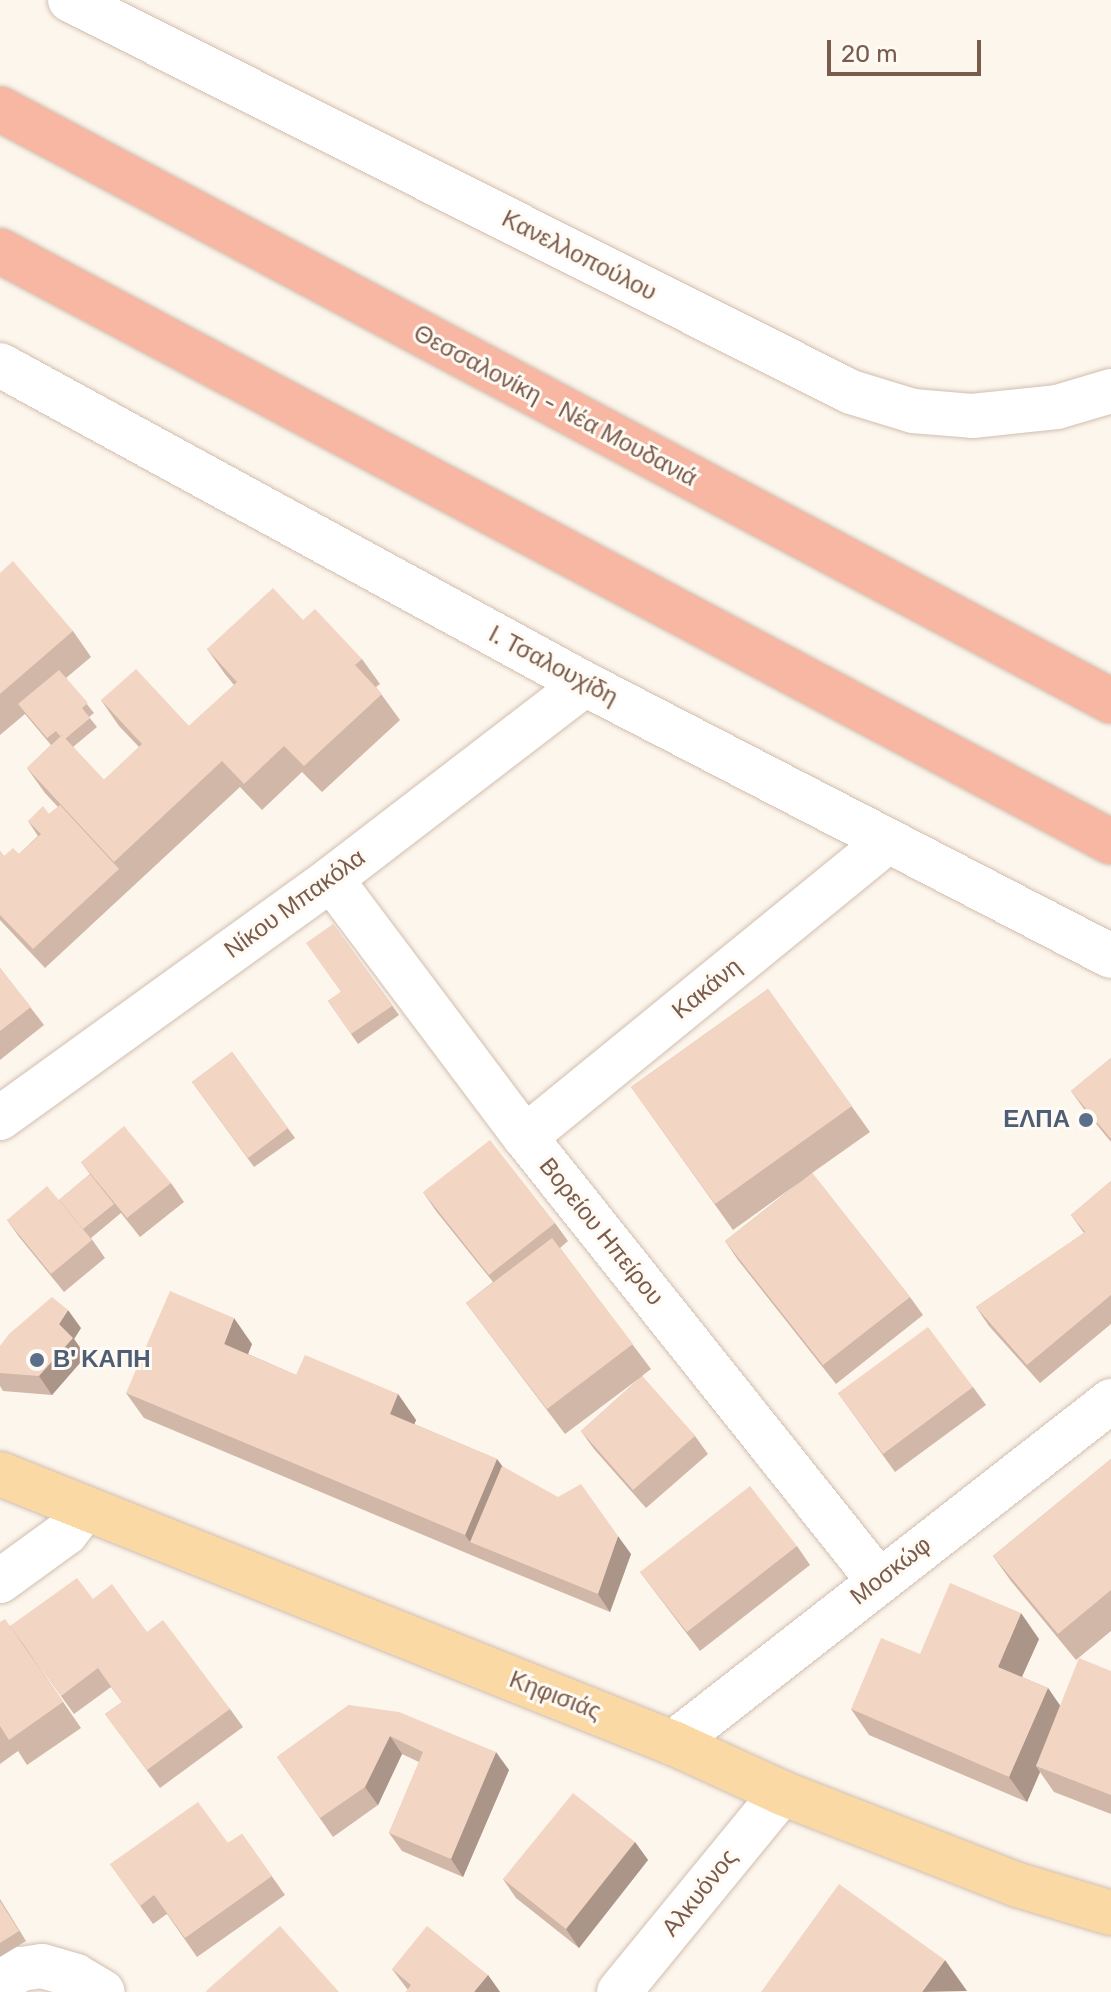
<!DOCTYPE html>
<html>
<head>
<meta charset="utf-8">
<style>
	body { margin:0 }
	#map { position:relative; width:1111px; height:1992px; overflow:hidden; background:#fdf6ec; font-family:Rubik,sans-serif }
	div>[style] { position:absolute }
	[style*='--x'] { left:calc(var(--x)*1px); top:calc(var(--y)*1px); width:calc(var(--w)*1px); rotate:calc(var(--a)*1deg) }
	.roads { filter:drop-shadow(0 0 2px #d1beb0) drop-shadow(0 0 2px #d1beb0) }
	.minor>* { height:44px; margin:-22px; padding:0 22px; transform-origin:22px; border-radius:22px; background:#fff }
	.major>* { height:44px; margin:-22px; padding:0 22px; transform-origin:22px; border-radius:22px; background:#fbd9a5 }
	.highway>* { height:44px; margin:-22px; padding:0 22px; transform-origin:22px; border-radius:22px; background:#f7b7a3 }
	.wall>* { inset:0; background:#d1b7a8 }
	.shaded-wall>* { inset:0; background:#aa9588 }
	.building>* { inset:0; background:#f3d5c3 }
	.dots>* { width:22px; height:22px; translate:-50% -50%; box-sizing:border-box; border:4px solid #fffaf3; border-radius:50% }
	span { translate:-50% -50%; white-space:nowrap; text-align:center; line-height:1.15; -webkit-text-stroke:6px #fffaf3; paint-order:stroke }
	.street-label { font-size:24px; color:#7a5c4d }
	.service-label { font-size:24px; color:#4e5e75; font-weight:700 }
	.right { translate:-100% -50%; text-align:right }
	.left { translate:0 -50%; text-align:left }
	.scale { position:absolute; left:827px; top:40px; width:154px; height:36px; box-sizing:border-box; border:4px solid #7a5c4d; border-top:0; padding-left:10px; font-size:24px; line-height:28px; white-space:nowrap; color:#7a5c4d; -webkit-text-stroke:6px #fffaf3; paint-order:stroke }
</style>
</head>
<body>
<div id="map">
	<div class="roads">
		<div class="minor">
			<div style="--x:70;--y:0;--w:874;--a:26.65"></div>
			<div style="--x:851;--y:392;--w:65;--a:17"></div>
			<div style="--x:913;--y:411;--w:59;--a:4.8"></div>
			<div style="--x:972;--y:416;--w:85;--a:-6"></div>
			<div style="--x:1057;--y:407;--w:56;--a:-16.5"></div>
			<div style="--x:0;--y:365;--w:666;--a:28.6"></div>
			<div style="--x:585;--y:684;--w:592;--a:27.34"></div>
			<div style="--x:331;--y:879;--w:323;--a:53.1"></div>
			<div style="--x:525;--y:1137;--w:566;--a:51.45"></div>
			<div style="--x:0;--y:1118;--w:408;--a:-35.8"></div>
			<div style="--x:331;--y:879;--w:320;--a:-37.5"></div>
			<div style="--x:525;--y:1137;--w:468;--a:-39.2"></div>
			<div style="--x:0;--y:1581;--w:82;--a:-36"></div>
			<div style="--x:66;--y:1533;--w:28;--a:-52"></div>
			<div style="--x:673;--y:1743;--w:556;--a:-37.98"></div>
			<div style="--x:0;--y:1982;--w:25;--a:-32"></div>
			<div style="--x:21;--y:1969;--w:21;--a:-8"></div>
			<div style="--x:42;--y:1966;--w:35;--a:16"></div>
			<div style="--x:76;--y:1976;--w:31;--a:31"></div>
			<div style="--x:619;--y:1992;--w:257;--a:-50.7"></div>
		</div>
		<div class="major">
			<div style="--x:0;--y:1474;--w:725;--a:21.79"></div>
			<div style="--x:673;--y:1743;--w:120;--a:24.6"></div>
			<div style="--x:782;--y:1793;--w:253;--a:21.3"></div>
			<div style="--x:1018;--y:1885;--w:97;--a:16.8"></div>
		</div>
		<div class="highway">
			<div style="--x:0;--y:109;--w:1259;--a:28.05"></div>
			<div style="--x:0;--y:251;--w:1258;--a:28.01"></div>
		</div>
	</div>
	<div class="wall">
		<div style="clip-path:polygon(0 573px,73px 631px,91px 657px,66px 678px,94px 713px,89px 717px,97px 727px,73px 747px,104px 780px,139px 747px,119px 726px,101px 700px,189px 726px,234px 685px,225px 674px,207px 649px,303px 620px,362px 659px,380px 684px,376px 687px,400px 720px,322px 792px,302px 772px,262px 810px,240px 787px,45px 968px,0 920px,0 851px,4px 856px,19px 854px,38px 836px,28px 821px,49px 814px,58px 807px,45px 793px,27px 768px,51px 745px,25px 714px,0 735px)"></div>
		<div style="clip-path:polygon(333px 924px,399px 1015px,358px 1044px,328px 1001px,341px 992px)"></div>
		<div style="clip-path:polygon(0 968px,44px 1025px,0 1060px)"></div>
		<div style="clip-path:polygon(768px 989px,870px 1132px,812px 1173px,910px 1297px,923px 1315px,836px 1384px,738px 1260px,725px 1241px,800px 1182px,733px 1230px,631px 1087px)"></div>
		<div style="clip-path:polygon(232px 1052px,295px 1138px,254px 1167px,192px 1082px)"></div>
		<div style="clip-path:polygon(1111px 1058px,1111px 1142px,1084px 1109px,1071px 1091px)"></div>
		<div style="clip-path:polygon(81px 1162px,171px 1183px,184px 1202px,140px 1237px,121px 1213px,91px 1238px,105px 1258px,64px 1292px,20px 1238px,7px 1220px,59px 1200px,90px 1174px)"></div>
		<div style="clip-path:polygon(1111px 1181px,1111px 1324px,1040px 1383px,989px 1326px,976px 1307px,1084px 1233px,1071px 1215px)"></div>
		<div style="clip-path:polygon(423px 1192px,555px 1223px,568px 1241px,560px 1248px,651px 1369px,642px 1376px,695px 1436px,708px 1454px,646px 1508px,594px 1449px,581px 1431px,641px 1377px,565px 1434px,466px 1303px,493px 1282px,436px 1211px)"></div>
		<div style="clip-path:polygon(81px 1328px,74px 1339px,86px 1356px,52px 1395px,3px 1391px,0 1386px,0 1346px)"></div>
		<div style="clip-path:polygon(252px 1344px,248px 1354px,296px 1375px,398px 1394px,416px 1420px,414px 1424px,497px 1459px,502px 1466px,631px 1554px,610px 1612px,483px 1560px,144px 1418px,126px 1393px)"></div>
		<div style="clip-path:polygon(973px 1387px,986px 1405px,895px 1472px,838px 1393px)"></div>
		<div style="clip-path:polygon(1111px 1459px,1111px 1631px,1076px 1660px,1011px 1581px,993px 1556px)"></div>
		<div style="clip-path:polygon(797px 1546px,810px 1565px,700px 1651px,640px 1572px)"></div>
		<div style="clip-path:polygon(93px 1599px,147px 1632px,230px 1709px,243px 1727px,160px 1788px,105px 1714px,122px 1702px,111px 1687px,74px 1714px,24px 1645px,81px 1728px,27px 1765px,18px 1751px,0 1764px,0 1622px,10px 1626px)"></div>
		<div style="clip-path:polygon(1039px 1639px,1022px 1677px,1048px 1688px,1060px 1706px,1111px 1671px,1111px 1814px,1054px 1792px,1040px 1772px,1027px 1802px,869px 1735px,851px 1709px,920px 1654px)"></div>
		<div style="clip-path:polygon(349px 1705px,509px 1770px,463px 1877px,402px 1851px,389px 1833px,419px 1762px,402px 1754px,378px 1805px,333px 1837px,277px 1757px)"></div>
		<div style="clip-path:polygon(242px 1834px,285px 1895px,197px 1957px,167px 1914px,153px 1924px,110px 1864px,228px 1843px)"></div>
		<div style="clip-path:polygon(635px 1842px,648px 1860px,579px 1948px,516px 1898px,503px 1879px)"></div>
		<div style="clip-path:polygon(0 1899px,26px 1941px,0 1957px)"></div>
		<div style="clip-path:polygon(392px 1969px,488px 1975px,500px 1992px,406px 1992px,408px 1990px)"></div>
	</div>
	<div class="shaded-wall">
		<div style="clip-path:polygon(68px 1310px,81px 1328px,74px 1339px,86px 1356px,52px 1395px,39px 1376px,59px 1324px)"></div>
		<div style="clip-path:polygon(234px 1318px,252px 1344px,242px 1369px,224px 1344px)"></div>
		<div style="clip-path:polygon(398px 1394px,416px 1420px,408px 1440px,390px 1414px)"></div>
		<div style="clip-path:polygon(497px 1459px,515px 1484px,470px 1542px,465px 1535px)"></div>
		<div style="clip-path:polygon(618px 1536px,631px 1554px,610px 1612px,598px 1594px)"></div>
		<div style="clip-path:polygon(1021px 1613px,1039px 1639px,1015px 1692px,998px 1667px)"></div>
		<div style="clip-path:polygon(1048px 1688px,1066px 1714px,1036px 1766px,1040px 1772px,1027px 1802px,1009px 1777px)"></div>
		<div style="clip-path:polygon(390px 1736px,402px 1754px,378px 1805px,365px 1787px)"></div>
		<div style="clip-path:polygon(496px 1752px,509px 1770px,463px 1877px,451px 1859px)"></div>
		<div style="clip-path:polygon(635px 1842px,648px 1860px,579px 1948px,566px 1929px)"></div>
		<div style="clip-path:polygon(945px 1960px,967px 1991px,922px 1992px)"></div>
		<div style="clip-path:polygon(488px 1975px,500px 1992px,474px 1992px)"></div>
	</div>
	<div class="building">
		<div style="clip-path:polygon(13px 561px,73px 631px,0 694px,0 573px)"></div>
		<div style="clip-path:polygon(273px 588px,303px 620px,315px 609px,362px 659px,355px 665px,382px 694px,304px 766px,284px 746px,244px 784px,222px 761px,114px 862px,27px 768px,62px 735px,104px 780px,142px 744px,101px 700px,136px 669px,189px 726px,237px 682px,207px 649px)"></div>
		<div style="clip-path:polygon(59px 670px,88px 703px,82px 708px,90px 718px,65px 739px,62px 735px,60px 736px,56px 731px,47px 738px,18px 704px)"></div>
		<div style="clip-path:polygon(60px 805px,119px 869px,33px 949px,0 915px,0 851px,4px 856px,13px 848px,19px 854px,41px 834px,28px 821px,43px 806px,49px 814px)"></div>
		<div style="clip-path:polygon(333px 924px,392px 1006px,351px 1034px,328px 1001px,341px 992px,306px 943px)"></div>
		<div style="clip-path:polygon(0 968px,31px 1007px,0 1031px)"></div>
		<div style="clip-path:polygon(768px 989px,852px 1106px,715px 1204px,631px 1087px)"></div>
		<div style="clip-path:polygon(232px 1052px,288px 1128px,248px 1158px,192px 1082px)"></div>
		<div style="clip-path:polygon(1111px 1058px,1111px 1139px,1071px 1091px)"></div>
		<div style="clip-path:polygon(124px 1126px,171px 1183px,127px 1218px,81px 1162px)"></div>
		<div style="clip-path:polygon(490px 1140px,555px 1223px,489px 1275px,423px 1192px)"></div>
		<div style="clip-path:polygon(812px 1173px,910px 1297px,823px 1365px,725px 1241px)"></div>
		<div style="clip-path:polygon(90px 1174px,114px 1204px,83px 1229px,59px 1200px)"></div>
		<div style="clip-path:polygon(1111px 1181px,1111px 1295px,1027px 1365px,976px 1307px,1085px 1232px,1071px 1215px)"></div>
		<div style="clip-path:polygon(47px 1186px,92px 1240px,51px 1274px,7px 1220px)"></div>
		<div style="clip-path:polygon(552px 1238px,633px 1344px,547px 1409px,466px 1303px)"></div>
		<div style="clip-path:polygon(170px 1291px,234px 1318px,224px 1344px,296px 1375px,305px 1355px,372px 1383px,398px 1394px,390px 1414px,497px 1459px,465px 1535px,126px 1393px)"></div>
		<div style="clip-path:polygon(52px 1297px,68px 1310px,59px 1324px,73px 1338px,39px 1376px,0 1373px,0 1346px,9px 1334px)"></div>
		<div style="clip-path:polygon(928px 1327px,973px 1387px,883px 1454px,838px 1393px)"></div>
		<div style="clip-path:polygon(642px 1376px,695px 1436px,633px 1490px,581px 1431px)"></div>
		<div style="clip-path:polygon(1111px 1459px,1111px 1590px,1058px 1634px,993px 1556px)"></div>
		<div style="clip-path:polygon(502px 1466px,558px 1497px,581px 1484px,618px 1536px,598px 1594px,470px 1542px)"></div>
		<div style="clip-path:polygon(750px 1486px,797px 1546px,687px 1632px,640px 1572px)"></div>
		<div style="clip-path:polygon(77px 1578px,93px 1599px,112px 1584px,147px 1632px,163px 1620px,230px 1709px,147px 1770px,105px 1714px,122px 1702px,98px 1668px,61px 1696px,10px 1626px)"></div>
		<div style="clip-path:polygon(950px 1583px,1021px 1613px,998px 1667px,1048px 1688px,1009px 1777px,851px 1709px,881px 1638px,920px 1654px)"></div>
		<div style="clip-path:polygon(5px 1619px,63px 1702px,9px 1740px,0 1726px,0 1622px)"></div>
		<div style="clip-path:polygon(1079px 1658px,1111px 1671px,1111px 1795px,1036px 1766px)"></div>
		<div style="clip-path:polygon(349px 1705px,399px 1712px,496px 1752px,451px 1859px,389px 1833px,423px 1752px,390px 1736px,365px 1787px,320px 1818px,277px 1757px)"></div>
		<div style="clip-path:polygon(573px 1793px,635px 1842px,566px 1929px,503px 1879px)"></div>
		<div style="clip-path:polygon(198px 1802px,228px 1843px,242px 1834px,272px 1876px,185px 1938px,154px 1895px,140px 1906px,110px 1864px)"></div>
		<div style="clip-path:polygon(839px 1884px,945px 1960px,922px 1992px,761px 1992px)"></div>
		<div style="clip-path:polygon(0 1901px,19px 1931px,0 1943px)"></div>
		<div style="clip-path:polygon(280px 1926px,339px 1992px,207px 1992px,206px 1991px)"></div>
		<div style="clip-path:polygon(427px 1926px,488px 1975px,474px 1992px,406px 1992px,411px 1985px,392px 1969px)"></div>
	</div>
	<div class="dots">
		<div style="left:1086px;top:1120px;background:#5c6f8a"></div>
		<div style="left:37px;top:1360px;background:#5c6f8a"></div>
	</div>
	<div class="street-label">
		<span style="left:579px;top:256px;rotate:27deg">Κανελλοπούλου</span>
		<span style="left:555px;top:406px;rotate:28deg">Θεσσαλονίκη - Νέα Μουδανιά</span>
		<span style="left:553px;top:666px;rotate:28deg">Ι. Τσαλουχίδη</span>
		<span style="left:295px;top:904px;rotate:-36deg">Νίκου Μπακόλα</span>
		<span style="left:707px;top:989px;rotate:-39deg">Κακάνη</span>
		<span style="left:601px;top:1232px;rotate:51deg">Βορείου Ηπείρου</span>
		<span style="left:891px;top:1571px;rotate:-38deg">Μοσκώφ</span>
		<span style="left:555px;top:1696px;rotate:21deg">Κηφισιάς</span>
		<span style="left:700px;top:1893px;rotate:-51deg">Αλκυόνος</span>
	</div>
	<div class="service-label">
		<span class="right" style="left:1070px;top:1120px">ΕΛΠΑ</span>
		<span class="left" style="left:53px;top:1360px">Β' ΚΑΠΗ</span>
	</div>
	<div class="scale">20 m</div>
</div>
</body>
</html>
